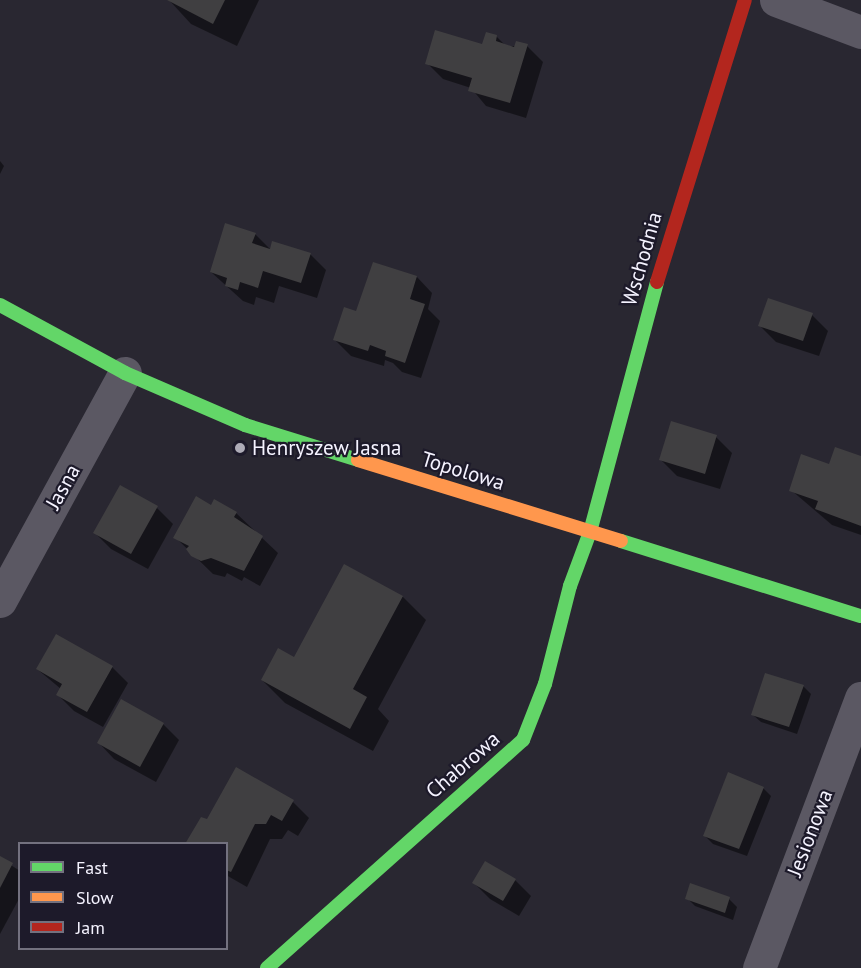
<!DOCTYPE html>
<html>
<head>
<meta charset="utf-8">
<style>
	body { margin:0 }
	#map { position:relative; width:861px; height:968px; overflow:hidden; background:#292731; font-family:"PT Sans",sans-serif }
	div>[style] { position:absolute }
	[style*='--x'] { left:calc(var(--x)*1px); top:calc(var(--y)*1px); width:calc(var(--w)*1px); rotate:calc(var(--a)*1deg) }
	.shadow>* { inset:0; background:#0007 }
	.building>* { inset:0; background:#403f41 }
	.street>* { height:33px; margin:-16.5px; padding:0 16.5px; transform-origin:16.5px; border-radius:16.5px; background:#5b5863 }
	.fast>* { height:14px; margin:-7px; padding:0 7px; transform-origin:7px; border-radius:7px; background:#63d668 }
	.slow>* { height:14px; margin:-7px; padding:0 7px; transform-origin:7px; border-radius:7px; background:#ff974d }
	.jam>* { height:14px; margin:-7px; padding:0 7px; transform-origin:7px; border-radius:7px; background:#b3261e }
	.dots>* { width:16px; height:16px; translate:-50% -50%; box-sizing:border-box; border:3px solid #1d1a2a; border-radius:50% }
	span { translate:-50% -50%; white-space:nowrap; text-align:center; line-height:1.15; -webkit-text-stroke:4.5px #1d1a2a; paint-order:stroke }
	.street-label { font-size:21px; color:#f5f3ff }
	.poi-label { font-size:21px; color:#f5f3ff }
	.left { translate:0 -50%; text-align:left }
	.legend { position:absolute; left:18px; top:842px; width:210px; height:108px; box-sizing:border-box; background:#1d1a2a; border:2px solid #73717f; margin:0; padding:8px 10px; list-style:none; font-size:18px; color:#f5f3ff }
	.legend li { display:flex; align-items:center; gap:12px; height:30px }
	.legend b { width:30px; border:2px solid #73717f }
</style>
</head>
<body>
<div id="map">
	<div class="shadow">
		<div style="clip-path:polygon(169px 0,259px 0,237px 46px,191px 24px)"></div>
		<div style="clip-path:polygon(497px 37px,506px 46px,527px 46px,543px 62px,526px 118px,486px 106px,471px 88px,443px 79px,427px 63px,483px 46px)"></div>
		<div style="clip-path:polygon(0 161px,4px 166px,0 174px)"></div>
		<div style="clip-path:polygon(255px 234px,271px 250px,310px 254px,326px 270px,317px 298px,279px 286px,274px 303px,256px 297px,254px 305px,243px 301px,211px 272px)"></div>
		<div style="clip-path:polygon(417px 277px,432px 293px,428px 309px,440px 321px,421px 378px,402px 372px,393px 363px,385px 360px,384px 366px,351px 356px,335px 340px,357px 313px)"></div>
		<div style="clip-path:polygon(812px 315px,828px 331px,819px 356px,776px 342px,760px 326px)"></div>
		<div style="clip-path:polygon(716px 437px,732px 453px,720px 489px,677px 476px,661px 460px)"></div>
		<div style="clip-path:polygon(861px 458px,861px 535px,832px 525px,791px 490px,830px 466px)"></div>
		<div style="clip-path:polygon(212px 507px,236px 513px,278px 553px,260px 586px,244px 577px,242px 581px,227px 573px,225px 577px,213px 574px,175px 537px)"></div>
		<div style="clip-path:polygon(157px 508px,173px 524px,148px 569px,111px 549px,95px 533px)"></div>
		<div style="clip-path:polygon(345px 566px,403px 597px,426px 620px,378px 709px,389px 721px,373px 751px,285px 703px,262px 680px,294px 659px)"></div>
		<div style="clip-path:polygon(112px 667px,128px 683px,103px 727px,74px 711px,58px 695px,61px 689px,37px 669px)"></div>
		<div style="clip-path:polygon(803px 686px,811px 694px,797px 734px,761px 722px,753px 715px)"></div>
		<div style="clip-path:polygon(122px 701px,163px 724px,179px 740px,156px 782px,114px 759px,99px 743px)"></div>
		<div style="clip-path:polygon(763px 788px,771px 796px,747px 856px,713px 844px,705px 836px)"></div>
		<div style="clip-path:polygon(293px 802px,309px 818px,298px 836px,288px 830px,282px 839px,270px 839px,247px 887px,226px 875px,226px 844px,207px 821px)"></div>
		<div style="clip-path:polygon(0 858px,20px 871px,20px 897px,0 934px)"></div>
		<div style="clip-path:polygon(515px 880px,531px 896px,519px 916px,490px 899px,474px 883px)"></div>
		<div style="clip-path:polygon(687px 898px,729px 899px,737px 907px,733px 920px,695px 906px)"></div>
	</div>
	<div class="building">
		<div style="clip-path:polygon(167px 0,225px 0,213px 24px)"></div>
		<div style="clip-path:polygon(435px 30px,482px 44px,486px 32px,497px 35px,496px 41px,514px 47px,516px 41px,528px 44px,510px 103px,468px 91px,472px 78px,425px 64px)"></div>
		<div style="clip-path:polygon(225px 223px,256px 233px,252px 243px,270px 249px,272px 241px,311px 253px,301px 283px,263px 271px,258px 288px,240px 282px,238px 290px,225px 286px,227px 278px,210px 272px)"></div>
		<div style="clip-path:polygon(373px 262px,417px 276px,410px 299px,425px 304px,405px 363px,385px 356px,386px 351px,370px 345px,368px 351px,333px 340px,344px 307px,356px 311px)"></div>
		<div style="clip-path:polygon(768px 298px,813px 313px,803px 341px,758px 326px)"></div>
		<div style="clip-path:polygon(671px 421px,717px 435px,705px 474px,659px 460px)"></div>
		<div style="clip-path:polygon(835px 447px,861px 456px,861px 526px,815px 509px,818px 501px,789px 491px,801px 454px,829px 464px)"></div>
		<div style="clip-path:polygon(120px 485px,158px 506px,131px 554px,93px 533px)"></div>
		<div style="clip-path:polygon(196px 496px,211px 505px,214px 499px,237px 512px,234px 517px,263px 536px,244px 571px,211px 558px,201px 561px,191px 556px,186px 549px,189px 546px,173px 538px)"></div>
		<div style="clip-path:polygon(344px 564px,403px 596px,353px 689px,367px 697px,350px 729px,261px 680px,278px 648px,294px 657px)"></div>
		<div style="clip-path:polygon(56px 634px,113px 666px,87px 712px,56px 695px,62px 684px,36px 669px)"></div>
		<div style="clip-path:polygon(765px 673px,804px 685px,789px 727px,751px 715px)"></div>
		<div style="clip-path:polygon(121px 699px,164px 723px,140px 767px,97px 743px)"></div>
		<div style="clip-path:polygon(236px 767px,294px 800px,282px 821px,271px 815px,266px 824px,255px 824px,231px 872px,226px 870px,226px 844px,185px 844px,201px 817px,207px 819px)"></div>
		<div style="clip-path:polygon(728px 772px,764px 787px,739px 849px,703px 836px)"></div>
		<div style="clip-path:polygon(0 856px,13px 863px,0 888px)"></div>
		<div style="clip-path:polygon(485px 861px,516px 879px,503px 901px,472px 883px)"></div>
		<div style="clip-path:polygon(690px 883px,730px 897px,725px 913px,685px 899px)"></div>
	</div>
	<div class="street">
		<div style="--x:776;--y:0;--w:91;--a:20.6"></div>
		<div style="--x:0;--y:601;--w:260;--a:-61.3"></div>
		<div style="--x:759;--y:968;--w:289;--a:-69.3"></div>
	</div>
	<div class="fast">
		<div style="--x:0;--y:305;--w:142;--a:28.5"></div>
		<div style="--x:125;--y:373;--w:131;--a:23.4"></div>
		<div style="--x:245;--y:425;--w:118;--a:17.2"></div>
		<div style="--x:621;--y:541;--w:251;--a:17.4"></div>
		<div style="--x:267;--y:968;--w:343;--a:-41.7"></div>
		<div style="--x:523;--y:740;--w:60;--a:-68.6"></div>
		<div style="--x:545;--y:684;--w:101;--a:-75.7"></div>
		<div style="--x:570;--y:586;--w:58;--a:-69.7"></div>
		<div style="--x:590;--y:532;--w:259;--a:-75"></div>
	</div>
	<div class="slow">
		<div style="--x:358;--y:460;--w:275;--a:17.1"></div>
	</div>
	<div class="jam">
		<div style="--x:657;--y:282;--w:295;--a:-72.7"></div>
	</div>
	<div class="dots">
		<div style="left:240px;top:448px;background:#aeacb7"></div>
	</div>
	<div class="street-label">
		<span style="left:642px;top:259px;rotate:-74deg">Wschodnia</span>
		<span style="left:463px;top:471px;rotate:17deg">Topolowa</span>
		<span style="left:63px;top:487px;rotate:-61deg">Jasna</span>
		<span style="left:463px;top:765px;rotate:-41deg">Chabrowa</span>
		<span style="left:810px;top:833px;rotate:-69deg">Jesionowa</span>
	</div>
	<div class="poi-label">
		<span class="left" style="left:252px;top:448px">Henryszew Jasna</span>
	</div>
	<ul class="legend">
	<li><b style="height:8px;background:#63d668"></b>Fast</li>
	<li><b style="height:8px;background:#ff974d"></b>Slow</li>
	<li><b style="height:8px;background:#b3261e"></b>Jam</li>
	</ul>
</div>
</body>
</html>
